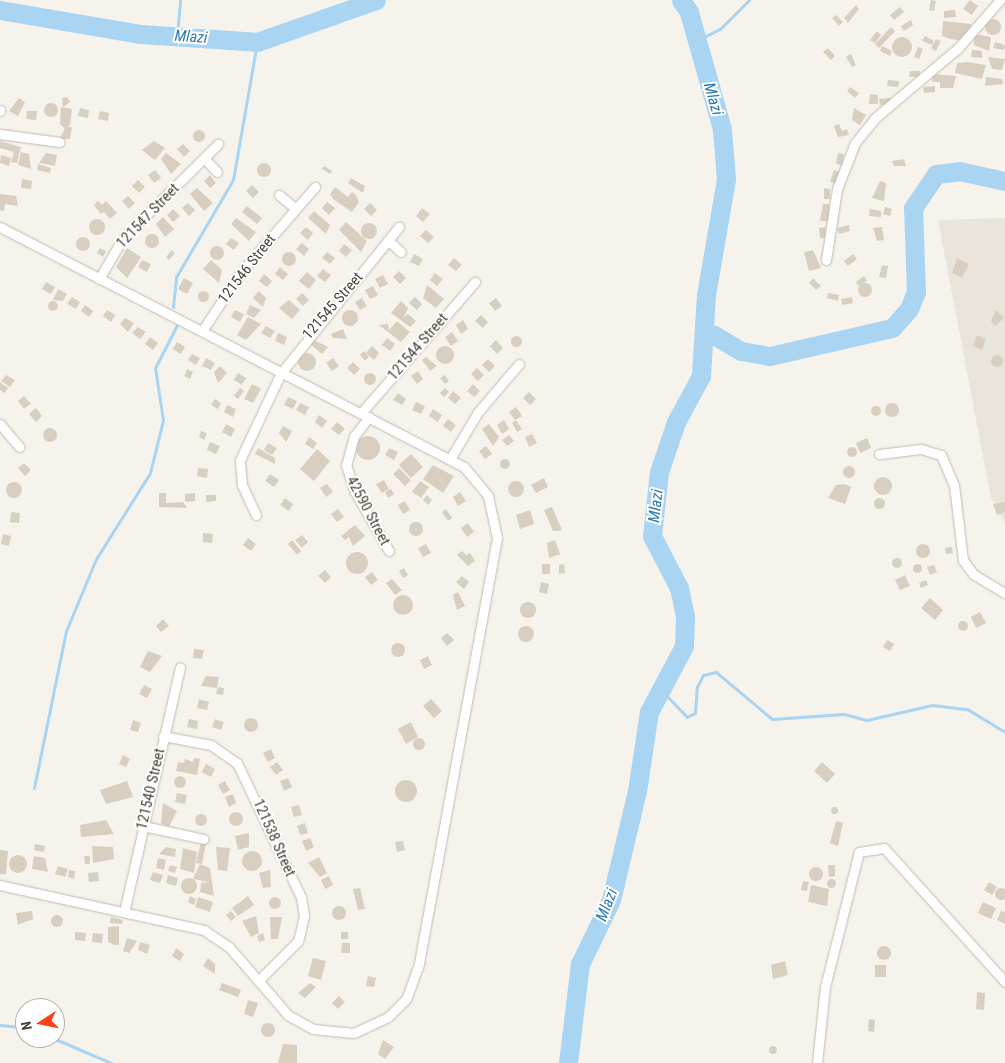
<!DOCTYPE html>
<html>
<head>
<meta charset="utf-8">
<style>
	body { margin:0 }
	#map { position:relative; width:1005px; height:1063px; overflow:hidden; background:#f6f3ec; font-family:"Roboto Condensed",sans-serif }
	div>[style] { position:absolute }
	[style*='--x'] { left:calc(var(--x)*1px); top:calc(var(--y)*1px); width:calc(var(--w)*1px); rotate:calc(var(--a)*1deg) }
	.residential>* { inset:0; background:#eae5da }
	.stream>* { height:3px; margin:-1.5px; padding:0 1.5px; transform-origin:1.5px; border-radius:1.5px; background:#a9d4f2 }
	.river>* { height:19px; margin:-9.5px; padding:0 9.5px; transform-origin:9.5px; border-radius:9.5px; background:#a9d4f2 }
	.building>* { inset:0; background:#d8cfc1 }
	.round { border-radius:50% }
	.roads { filter:drop-shadow(0 0 1px #c2bbae) drop-shadow(0 0 1px #c2bbae) }
	.street>* { height:9px; margin:-4.5px; padding:0 4.5px; transform-origin:4.5px; border-radius:4.5px; background:#fff }
	span { translate:-50% -50%; white-space:nowrap; text-align:center; line-height:1.15; -webkit-text-stroke:4px #fff; paint-order:stroke }
	.street-label { font-size:15px; color:#4b4439 }
	.water-label { font-size:16px; color:#2e7ab2; font-style:italic }
	.north { position:absolute; left:15px; top:998px; width:50px; height:50px; box-sizing:border-box; background:#fff; border:1px solid #b7b4b0; border-radius:50%; rotate:259deg; font-size:14px; font-weight:700; line-height:20px; text-align:center; color:#4b4439 }
	.north::after { content:''; display:block; margin:auto; width:18px; height:22px; background:#fc3f1d; clip-path:polygon(50% 0,100% 100%,50% 72%,0 100%) }
</style>
</head>
<body>
<div id="map">
	<div class="residential">
		<div style="clip-path:polygon(1005px 218px,1005px 523px,991px 498px,938px 220px)"></div>
	</div>
	<div class="stream">
		<div style="--x:177;--y:36;--w:36;--a:-85"></div>
		<div style="--x:698;--y:40;--w:25;--a:-27"></div>
		<div style="--x:720;--y:29;--w:41;--a:-45"></div>
		<div style="--x:173;--y:307;--w:30;--a:-84"></div>
		<div style="--x:176;--y:277;--w:113;--a:-59.6"></div>
		<div style="--x:233;--y:180;--w:140;--a:-80.1"></div>
		<div style="--x:661;--y:690;--w:37;--a:46"></div>
		<div style="--x:687;--y:717;--w:9;--a:-27"></div>
		<div style="--x:695;--y:713;--w:26;--a:-86"></div>
		<div style="--x:697;--y:687;--w:13;--a:-63"></div>
		<div style="--x:703;--y:675;--w:13;--a:-13"></div>
		<div style="--x:716;--y:672;--w:73;--a:40"></div>
		<div style="--x:772;--y:719;--w:72;--a:-4"></div>
		<div style="--x:844;--y:714;--w:24;--a:15"></div>
		<div style="--x:867;--y:720;--w:67;--a:-13"></div>
		<div style="--x:932;--y:705;--w:35;--a:7"></div>
		<div style="--x:967;--y:709;--w:44;--a:31.2"></div>
		<div style="--x:34;--y:788;--w:160;--a:-78.5"></div>
		<div style="--x:66;--y:631;--w:78;--a:-67.4"></div>
		<div style="--x:96;--y:559;--w:102;--a:-57.9"></div>
		<div style="--x:150;--y:473;--w:55;--a:-76.2"></div>
		<div style="--x:163;--y:420;--w:53;--a:-98.7"></div>
		<div style="--x:155;--y:368;--w:48;--a:-62.9"></div>
		<div style="--x:0;--y:1025;--w:25;--a:5"></div>
		<div style="--x:53;--y:1038;--w:63;--a:23.3"></div>
	</div>
	<div class="river">
		<div style="--x:0;--y:10;--w:143;--a:9.7"></div>
		<div style="--x:141;--y:34;--w:116;--a:3.9"></div>
		<div style="--x:257;--y:42;--w:126;--a:-19.4"></div>
		<div style="--x:704;--y:339;--w:11;--a:-22"></div>
		<div style="--x:714;--y:335;--w:31;--a:31"></div>
		<div style="--x:741;--y:351;--w:29;--a:10"></div>
		<div style="--x:770;--y:356;--w:125;--a:-12.9"></div>
		<div style="--x:892;--y:328;--w:25;--a:-48"></div>
		<div style="--x:909;--y:309;--w:18;--a:-68"></div>
		<div style="--x:916;--y:292;--w:84;--a:-92"></div>
		<div style="--x:913;--y:208;--w:41;--a:-55.9"></div>
		<div style="--x:936;--y:174;--w:23;--a:-7"></div>
		<div style="--x:959;--y:171;--w:47;--a:12.3"></div>
		<div style="--x:568;--y:1063;--w:100;--a:-83.1"></div>
		<div style="--x:580;--y:964;--w:71;--a:-64.2"></div>
		<div style="--x:611;--y:900;--w:112;--a:-76.6"></div>
		<div style="--x:637;--y:791;--w:80;--a:-81.4"></div>
		<div style="--x:649;--y:712;--w:75;--a:-62.1"></div>
		<div style="--x:684;--y:646;--w:30;--a:-88"></div>
		<div style="--x:685;--y:616;--w:29;--a:-102"></div>
		<div style="--x:679;--y:588;--w:59;--a:-117.4"></div>
		<div style="--x:652;--y:536;--w:64;--a:-83.8"></div>
		<div style="--x:659;--y:472;--w:53;--a:-71.2"></div>
		<div style="--x:676;--y:422;--w:52;--a:-61.5"></div>
		<div style="--x:701;--y:376;--w:81;--a:-86.5"></div>
		<div style="--x:706;--y:295;--w:118;--a:-80.2"></div>
		<div style="--x:726;--y:179;--w:50;--a:-94.6"></div>
		<div style="--x:722;--y:129;--w:122;--a:-105.8"></div>
		<div style="--x:689;--y:12;--w:14;--a:-124"></div>
	</div>
	<div class="building">
		<div style="clip-path:polygon(931px 0,936px 1px,934px 11px,929px 10px)"></div>
		<div style="clip-path:polygon(970px 0,978px 6px,972px 15px,963px 9px)"></div>
		<div style="clip-path:polygon(856px 5px,859px 9px,848px 23px,844px 18px)"></div>
		<div style="clip-path:polygon(900px 7px,904px 12px,894px 20px,890px 15px)"></div>
		<div style="clip-path:polygon(955px 10px,956px 17px,944px 18px,944px 11px)"></div>
		<div style="clip-path:polygon(836px 15px,843px 22px,839px 26px,832px 18px)"></div>
		<div class="round" style="left:985px;top:19px;width:16px;height:16px"></div>
		<div style="clip-path:polygon(911px 20px,913px 25px,904px 31px,901px 26px)"></div>
		<div style="clip-path:polygon(943px 21px,971px 24px,970px 32px,959px 40px,950px 39px,942px 36px)"></div>
		<div style="clip-path:polygon(891px 27px,895px 31px,879px 48px,875px 44px)"></div>
		<div style="clip-path:polygon(877px 31px,881px 35px,875px 43px,870px 40px)"></div>
		<div style="clip-path:polygon(975px 34px,991px 37px,989px 51px,974px 45px)"></div>
		<div style="clip-path:polygon(925px 36px,934px 41px,932px 45px,922px 41px)"></div>
		<div class="round" style="left:892px;top:37px;width:20px;height:20px"></div>
		<div style="clip-path:polygon(936px 39px,941px 41px,936px 51px,931px 48px)"></div>
		<div style="clip-path:polygon(995px 42px,1005px 45px,1004px 50px,993px 48px)"></div>
		<div style="clip-path:polygon(882px 46px,892px 51px,890px 56px,880px 51px)"></div>
		<div style="clip-path:polygon(918px 47px,923px 49px,919px 59px,914px 57px)"></div>
		<div style="clip-path:polygon(828px 48px,835px 56px,831px 60px,823px 52px)"></div>
		<div style="clip-path:polygon(972px 50px,982px 51px,982px 58px,971px 57px)"></div>
		<div style="clip-path:polygon(851px 54px,856px 65px,852px 67px,846px 57px)"></div>
		<div style="clip-path:polygon(988px 57px,1005px 59px,1002px 70px,992px 69px)"></div>
		<div style="clip-path:polygon(968px 62px,986px 65px,982px 79px,955px 73px,957px 63px)"></div>
		<div style="clip-path:polygon(910px 71px,920px 71px,920px 77px,909px 77px)"></div>
		<div style="clip-path:polygon(933px 74px,956px 76px,953px 88px,940px 88px,940px 82px,932px 82px)"></div>
		<div style="clip-path:polygon(986px 77px,1002px 79px,1003px 84px,985px 86px)"></div>
		<div style="clip-path:polygon(888px 80px,899px 81px,898px 87px,887px 86px)"></div>
		<div style="clip-path:polygon(935px 86px,935px 92px,924px 93px,923px 87px)"></div>
		<div style="clip-path:polygon(850px 87px,859px 93px,855px 98px,847px 91px)"></div>
		<div style="clip-path:polygon(870px 94px,878px 95px,878px 104px,869px 104px)"></div>
		<div style="clip-path:polygon(67px 97px,70px 102px,63px 107px,62px 98px)"></div>
		<div style="clip-path:polygon(19px 98px,25px 102px,18px 116px,9px 111px)"></div>
		<div style="clip-path:polygon(890px 98px,890px 104px,880px 105px,879px 99px)"></div>
		<div class="round" style="left:44px;top:103px;width:14px;height:14px"></div>
		<div style="clip-path:polygon(61px 107px,72px 109px,70px 125px,65px 129px,60px 124px)"></div>
		<div style="clip-path:polygon(80px 108px,89px 110px,88px 118px,78px 116px)"></div>
		<div style="clip-path:polygon(854px 108px,866px 115px,860px 125px,852px 120px)"></div>
		<div style="clip-path:polygon(27px 111px,37px 111px,36px 120px,26px 119px)"></div>
		<div style="clip-path:polygon(100px 111px,109px 113px,108px 121px,98px 119px)"></div>
		<div style="clip-path:polygon(839px 124px,842px 131px,847px 129px,849px 135px,838px 137px,834px 126px)"></div>
		<div style="clip-path:polygon(66px 127px,72px 127px,70px 139px,59px 139px)"></div>
		<div class="round" style="left:193px;top:130px;width:12px;height:12px"></div>
		<div style="clip-path:polygon(0 141px,21px 147px,17px 163px,11px 162px,14px 152px,0 148px)"></div>
		<div style="clip-path:polygon(154px 141px,165px 148px,155px 160px,142px 150px)"></div>
		<div style="clip-path:polygon(183px 144px,190px 151px,184px 157px,177px 149px)"></div>
		<div style="clip-path:polygon(21px 152px,29px 154px,31px 169px,18px 165px)"></div>
		<div style="clip-path:polygon(46px 153px,57px 155px,55px 166px,39px 163px)"></div>
		<div style="clip-path:polygon(166px 153px,181px 164px,171px 174px,161px 159px)"></div>
		<div style="clip-path:polygon(838px 153px,844px 154px,842px 165px,836px 164px)"></div>
		<div style="clip-path:polygon(1px 155px,11px 158px,9px 166px,0 163px)"></div>
		<div style="clip-path:polygon(904px 159px,906px 166px,894px 166px,892px 161px)"></div>
		<div class="round" style="left:257px;top:163px;width:14px;height:14px"></div>
		<div style="clip-path:polygon(38px 164px,51px 168px,50px 173px,37px 170px)"></div>
		<div style="clip-path:polygon(324px 166px,332px 171px,330px 174px,322px 169px)"></div>
		<div style="clip-path:polygon(155px 170px,161px 178px,154px 183px,148px 175px)"></div>
		<div style="clip-path:polygon(834px 170px,840px 172px,836px 183px,830px 182px)"></div>
		<div style="clip-path:polygon(210px 175px,216px 183px,210px 188px,204px 181px)"></div>
		<div style="clip-path:polygon(351px 178px,365px 186px,363px 193px,348px 183px)"></div>
		<div style="clip-path:polygon(22px 179px,32px 181px,31px 189px,21px 188px)"></div>
		<div style="clip-path:polygon(138px 180px,145px 187px,139px 193px,132px 186px)"></div>
		<div style="clip-path:polygon(880px 181px,886px 183px,884px 201px,872px 198px)"></div>
		<div style="clip-path:polygon(252px 185px,259px 192px,253px 198px,246px 191px)"></div>
		<div style="clip-path:polygon(335px 187px,348px 197px,352px 192px,356px 195px,359px 202px,352px 212px,333px 199px,330px 194px)"></div>
		<div style="clip-path:polygon(197px 188px,213px 203px,204px 211px,190px 194px)"></div>
		<div style="clip-path:polygon(824px 188px,830px 189px,830px 199px,824px 199px)"></div>
		<div style="clip-path:polygon(0 194px,16px 196px,18px 206px,5px 204px,4px 211px,0 210px)"></div>
		<div style="clip-path:polygon(128px 196px,135px 203px,129px 209px,122px 201px)"></div>
		<div style="clip-path:polygon(98px 201px,102px 205px,106px 201px,117px 213px,110px 219px,104px 212px,101px 214px,94px 205px)"></div>
		<div style="clip-path:polygon(327px 202px,335px 208px,329px 215px,322px 208px)"></div>
		<div style="clip-path:polygon(188px 203px,195px 210px,189px 216px,182px 208px)"></div>
		<div style="clip-path:polygon(370px 203px,377px 210px,371px 216px,364px 209px)"></div>
		<div style="clip-path:polygon(823px 204px,829px 204px,830px 221px,820px 221px)"></div>
		<div style="clip-path:polygon(247px 206px,262px 218px,257px 224px,242px 212px)"></div>
		<div style="clip-path:polygon(885px 207px,892px 209px,890px 216px,883px 214px)"></div>
		<div style="clip-path:polygon(422px 208px,430px 214px,423px 222px,416px 216px)"></div>
		<div style="clip-path:polygon(173px 209px,180px 216px,173px 222px,167px 215px)"></div>
		<div style="clip-path:polygon(870px 209px,881px 211px,881px 217px,869px 216px)"></div>
		<div style="clip-path:polygon(314px 211px,330px 225px,326px 234px,308px 218px)"></div>
		<div style="clip-path:polygon(163px 217px,174px 229px,165px 237px,156px 224px)"></div>
		<div style="clip-path:polygon(236px 218px,256px 232px,249px 241px,231px 224px)"></div>
		<div class="round" style="left:89px;top:219px;width:16px;height:16px"></div>
		<div style="clip-path:polygon(346px 222px,367px 241px,361px 252px,339px 230px)"></div>
		<div class="round" style="left:361px;top:223px;width:16px;height:16px"></div>
		<div style="clip-path:polygon(849px 225px,850px 231px,839px 234px,837px 228px)"></div>
		<div style="clip-path:polygon(306px 227px,313px 233px,308px 240px,300px 233px)"></div>
		<div style="clip-path:polygon(825px 227px,826px 238px,820px 238px,819px 228px)"></div>
		<div style="clip-path:polygon(882px 227px,884px 240px,877px 241px,873px 228px)"></div>
		<div style="clip-path:polygon(426px 230px,434px 237px,428px 243px,420px 236px)"></div>
		<div class="round" style="left:145px;top:234px;width:14px;height:14px"></div>
		<div class="round" style="left:76px;top:237px;width:14px;height:14px"></div>
		<div style="clip-path:polygon(231px 238px,239px 243px,234px 250px,226px 244px)"></div>
		<div style="clip-path:polygon(302px 243px,309px 249px,304px 256px,296px 249px)"></div>
		<div style="clip-path:polygon(344px 244px,352px 250px,346px 257px,339px 251px)"></div>
		<div class="round" style="left:210px;top:246px;width:14px;height:14px"></div>
		<div style="clip-path:polygon(100px 248px,106px 251px,103px 257px,97px 253px)"></div>
		<div style="clip-path:polygon(127px 248px,141px 257px,127px 278px,116px 267px)"></div>
		<div style="clip-path:polygon(172px 250px,175px 253px,169px 260px,166px 257px)"></div>
		<div style="clip-path:polygon(813px 250px,821px 268px,809px 271px,804px 252px)"></div>
		<div class="round" style="left:282px;top:252px;width:14px;height:14px"></div>
		<div style="clip-path:polygon(327px 252px,335px 258px,330px 264px,322px 258px)"></div>
		<div style="clip-path:polygon(414px 254px,423px 259px,419px 266px,410px 262px)"></div>
		<div style="clip-path:polygon(853px 254px,857px 259px,848px 266px,844px 261px)"></div>
		<div style="clip-path:polygon(454px 258px,462px 265px,456px 271px,448px 265px)"></div>
		<div style="clip-path:polygon(957px 258px,969px 264px,962px 278px,952px 273px)"></div>
		<div style="clip-path:polygon(142px 260px,151px 264px,147px 272px,138px 267px)"></div>
		<div style="clip-path:polygon(211px 260px,222px 270px,219px 283px,203px 269px)"></div>
		<div style="clip-path:polygon(882px 265px,888px 266px,886px 278px,879px 277px)"></div>
		<div style="clip-path:polygon(280px 267px,288px 274px,283px 280px,275px 274px)"></div>
		<div style="clip-path:polygon(323px 269px,331px 275px,325px 282px,317px 276px)"></div>
		<div style="clip-path:polygon(399px 271px,406px 278px,400px 284px,393px 277px)"></div>
		<div style="clip-path:polygon(307px 272px,316px 280px,309px 289px,299px 281px)"></div>
		<div style="clip-path:polygon(435px 273px,443px 279px,437px 286px,430px 280px)"></div>
		<div style="clip-path:polygon(264px 274px,272px 281px,267px 287px,259px 281px)"></div>
		<div style="clip-path:polygon(383px 275px,388px 284px,380px 288px,375px 279px)"></div>
		<div style="clip-path:polygon(864px 276px,867px 281px,858px 286px,856px 282px)"></div>
		<div style="clip-path:polygon(184px 278px,193px 283px,187px 294px,178px 289px)"></div>
		<div style="clip-path:polygon(813px 278px,821px 286px,816px 290px,809px 283px)"></div>
		<div style="clip-path:polygon(46px 282px,55px 287px,51px 294px,42px 289px)"></div>
		<div class="round" style="left:858px;top:283px;width:14px;height:14px"></div>
		<div style="clip-path:polygon(427px 285px,444px 299px,436px 308px,423px 298px)"></div>
		<div style="clip-path:polygon(373px 286px,378px 295px,370px 299px,365px 290px)"></div>
		<div style="clip-path:polygon(58px 289px,67px 294px,63px 301px,53px 300px)"></div>
		<div class="round" style="left:197.5px;top:290.5px;width:11px;height:11px"></div>
		<div style="clip-path:polygon(259px 291px,266px 298px,263px 307px,253px 298px)"></div>
		<div style="clip-path:polygon(302px 293px,309px 300px,303px 306px,296px 299px)"></div>
		<div style="clip-path:polygon(828px 293px,839px 295px,838px 301px,827px 298px)"></div>
		<div style="clip-path:polygon(72px 297px,80px 302px,76px 309px,67px 304px)"></div>
		<div style="clip-path:polygon(415px 297px,422px 304px,417px 310px,409px 303px)"></div>
		<div style="clip-path:polygon(852px 297px,853px 303px,842px 305px,841px 299px)"></div>
		<div style="clip-path:polygon(362px 298px,367px 306px,360px 310px,355px 302px)"></div>
		<div style="clip-path:polygon(496px 298px,502px 306px,495px 311px,489px 303px)"></div>
		<div style="clip-path:polygon(289px 300px,300px 310px,292px 319px,279px 308px)"></div>
		<div style="clip-path:polygon(401px 301px,408px 308px,404px 317px,408px 314px,416px 321px,410px 327px,391px 313px)"></div>
		<div class="round" style="left:48px;top:301px;width:10px;height:10px"></div>
		<div style="clip-path:polygon(85px 305px,93px 311px,89px 317px,81px 311px)"></div>
		<div style="clip-path:polygon(250px 305px,261px 310px,254px 318px,246px 314px)"></div>
		<div style="clip-path:polygon(107px 310px,115px 315px,111px 322px,103px 316px)"></div>
		<div style="clip-path:polygon(235px 310px,244px 314px,240px 322px,231px 317px)"></div>
		<div style="clip-path:polygon(996px 310px,1004px 318px,995px 326px,991px 321px)"></div>
		<div class="round" style="left:342px;top:310px;width:16px;height:16px"></div>
		<div style="clip-path:polygon(481px 315px,488px 322px,483px 328px,475px 321px)"></div>
		<div style="clip-path:polygon(248px 317px,261px 324px,246px 340px,237px 335px)"></div>
		<div style="clip-path:polygon(125px 318px,134px 323px,128px 332px,120px 324px)"></div>
		<div style="clip-path:polygon(463px 320px,468px 329px,461px 334px,456px 325px)"></div>
		<div style="clip-path:polygon(397px 321px,410px 332px,401px 342px,379px 325px,388px 324px,389px 330px)"></div>
		<div style="clip-path:polygon(266px 326px,275px 331px,270px 338px,261px 333px)"></div>
		<div style="clip-path:polygon(138px 327px,146px 332px,140px 339px,132px 333px)"></div>
		<div style="clip-path:polygon(343px 329px,347px 339px,333px 338px,331px 334px)"></div>
		<div style="clip-path:polygon(452px 332px,458px 341px,451px 346px,445px 337px)"></div>
		<div style="clip-path:polygon(278px 333px,287px 337px,284px 345px,275px 341px)"></div>
		<div style="clip-path:polygon(977px 335px,986px 339px,982px 350px,973px 346px)"></div>
		<div class="round" style="left:510.5px;top:335.5px;width:11px;height:11px"></div>
		<div style="clip-path:polygon(150px 337px,158px 343px,153px 350px,145px 344px)"></div>
		<div style="clip-path:polygon(387px 338px,395px 344px,390px 351px,382px 345px)"></div>
		<div style="clip-path:polygon(314px 340px,328px 347px,322px 354px,310px 344px)"></div>
		<div style="clip-path:polygon(496px 340px,503px 348px,497px 354px,490px 346px)"></div>
		<div style="clip-path:polygon(177px 342px,185px 347px,181px 354px,173px 349px)"></div>
		<div style="clip-path:polygon(372px 346px,379px 353px,374px 360px,366px 353px)"></div>
		<div class="round" style="left:436px;top:346px;width:18px;height:18px"></div>
		<div style="clip-path:polygon(364px 351px,369px 357px,365px 361px,360px 355px)"></div>
		<div class="round" style="left:298px;top:353px;width:18px;height:18px"></div>
		<div style="clip-path:polygon(192px 354px,200px 358px,196px 365px,188px 360px)"></div>
		<div class="round" style="left:991px;top:355px;width:12px;height:12px"></div>
		<div style="clip-path:polygon(426px 357px,437px 366px,430px 371px,422px 360px)"></div>
		<div style="clip-path:polygon(206px 358px,215px 363px,211px 370px,202px 366px)"></div>
		<div style="clip-path:polygon(333px 358px,339px 366px,332px 371px,326px 363px)"></div>
		<div style="clip-path:polygon(488px 359px,495px 366px,489px 372px,482px 365px)"></div>
		<div style="clip-path:polygon(353px 362px,360px 369px,354px 375px,347px 368px)"></div>
		<div style="clip-path:polygon(220px 366px,227px 373px,218px 383px,214px 372px)"></div>
		<div style="clip-path:polygon(477px 368px,484px 375px,478px 381px,471px 374px)"></div>
		<div style="clip-path:polygon(187px 369px,193px 372px,190px 379px,184px 376px)"></div>
		<div style="clip-path:polygon(418px 371px,423px 379px,417px 384px,411px 376px)"></div>
		<div style="clip-path:polygon(238px 373px,246px 378px,242px 385px,234px 380px)"></div>
		<div class="round" style="left:364px;top:373px;width:12px;height:12px"></div>
		<div style="clip-path:polygon(6px 375px,15px 380px,10px 387px,1px 381px)"></div>
		<div style="clip-path:polygon(445px 375px,449px 381px,445px 384px,440px 378px)"></div>
		<div style="clip-path:polygon(0 382px,8px 388px,5px 393px,0 390px)"></div>
		<div style="clip-path:polygon(252px 384px,261px 389px,253px 403px,244px 399px)"></div>
		<div style="clip-path:polygon(473px 384px,480px 391px,474px 397px,467px 391px)"></div>
		<div style="clip-path:polygon(240px 388px,244px 391px,238px 399px,234px 396px)"></div>
		<div style="clip-path:polygon(445px 388px,449px 392px,444px 397px,440px 393px)"></div>
		<div style="clip-path:polygon(453px 391px,461px 398px,455px 404px,448px 398px)"></div>
		<div style="clip-path:polygon(529px 392px,536px 399px,530px 405px,523px 398px)"></div>
		<div style="clip-path:polygon(398px 393px,406px 399px,402px 405px,393px 400px)"></div>
		<div style="clip-path:polygon(24px 396px,31px 404px,24px 409px,18px 401px)"></div>
		<div style="clip-path:polygon(288px 397px,297px 401px,293px 409px,284px 405px)"></div>
		<div style="clip-path:polygon(215px 399px,221px 403px,218px 409px,211px 405px)"></div>
		<div style="clip-path:polygon(416px 402px,425px 406px,421px 414px,412px 410px)"></div>
		<div style="clip-path:polygon(300px 403px,309px 407px,305px 415px,296px 410px)"></div>
		<div class="round" style="left:885px;top:403px;width:14px;height:14px"></div>
		<div style="clip-path:polygon(227px 405px,236px 409px,233px 417px,224px 412px)"></div>
		<div class="round" style="left:871px;top:406px;width:10px;height:10px"></div>
		<div style="clip-path:polygon(516px 407px,522px 416px,515px 420px,509px 412px)"></div>
		<div style="clip-path:polygon(36px 408px,42px 416px,36px 422px,29px 414px)"></div>
		<div style="clip-path:polygon(433px 409px,442px 415px,438px 422px,429px 416px)"></div>
		<div style="clip-path:polygon(319px 415px,327px 421px,322px 428px,315px 422px)"></div>
		<div style="clip-path:polygon(448px 419px,456px 425px,451px 432px,443px 426px)"></div>
		<div style="clip-path:polygon(504px 420px,509px 429px,502px 434px,497px 425px)"></div>
		<div style="clip-path:polygon(516px 420px,522px 429px,517px 432px,512px 423px)"></div>
		<div style="clip-path:polygon(337px 422px,345px 429px,339px 435px,331px 429px)"></div>
		<div style="clip-path:polygon(226px 424px,235px 429px,231px 437px,222px 432px)"></div>
		<div style="clip-path:polygon(489px 424px,499px 437px,493px 446px,482px 429px)"></div>
		<div style="clip-path:polygon(283px 426px,292px 431px,286px 442px,279px 433px)"></div>
		<div class="round" style="left:43px;top:428px;width:14px;height:14px"></div>
		<div style="clip-path:polygon(201px 431px,207px 433px,204px 440px,199px 437px)"></div>
		<div style="clip-path:polygon(532px 434px,537px 443px,529px 447px,525px 437px)"></div>
		<div style="clip-path:polygon(509px 435px,514px 441px,507px 446px,502px 440px)"></div>
		<div class="round" style="left:356px;top:436px;width:24px;height:24px"></div>
		<div style="clip-path:polygon(309px 437px,317px 443px,313px 449px,305px 444px)"></div>
		<div style="clip-path:polygon(867px 438px,871px 448px,860px 453px,856px 443px)"></div>
		<div style="clip-path:polygon(210px 442px,220px 446px,216px 454px,207px 450px)"></div>
		<div style="clip-path:polygon(268px 443px,277px 448px,272px 455px,264px 450px)"></div>
		<div style="clip-path:polygon(486px 446px,492px 454px,485px 459px,479px 451px)"></div>
		<div class="round" style="left:847px;top:447px;width:10px;height:10px"></div>
		<div style="clip-path:polygon(258px 448px,275px 458px,275px 464px,255px 454px)"></div>
		<div style="clip-path:polygon(389px 448px,398px 452px,394px 460px,385px 455px)"></div>
		<div style="clip-path:polygon(317px 449px,330px 461px,314px 481px,300px 469px)"></div>
		<div style="clip-path:polygon(411px 454px,423px 467px,411px 478px,399px 465px)"></div>
		<div class="round" style="left:500px;top:459px;width:10px;height:10px"></div>
		<div style="clip-path:polygon(24px 463px,31px 470px,25px 476px,18px 468px)"></div>
		<div style="clip-path:polygon(433px 465px,454px 476px,443px 493px,423px 479px)"></div>
		<div class="round" style="left:843px;top:466px;width:12px;height:12px"></div>
		<div style="clip-path:polygon(198px 468px,208px 469px,207px 478px,197px 476px)"></div>
		<div style="clip-path:polygon(399px 468px,411px 480px,405px 486px,393px 474px)"></div>
		<div style="clip-path:polygon(270px 474px,279px 480px,274px 487px,265px 481px)"></div>
		<div class="round" style="left:874px;top:477px;width:18px;height:18px"></div>
		<div style="clip-path:polygon(544px 478px,548px 487px,536px 493px,531px 485px)"></div>
		<div style="clip-path:polygon(384px 480px,389px 489px,382px 493px,376px 484px)"></div>
		<div style="clip-path:polygon(420px 481px,429px 487px,421px 498px,412px 492px)"></div>
		<div class="round" style="left:508px;top:481px;width:16px;height:16px"></div>
		<div class="round" style="left:6px;top:482px;width:16px;height:16px"></div>
		<div style="clip-path:polygon(327px 484px,333px 492px,326px 497px,320px 488px)"></div>
		<div style="clip-path:polygon(845px 484px,851px 487px,845px 504px,828px 498px,836px 485px)"></div>
		<div style="clip-path:polygon(391px 489px,394px 494px,388px 498px,385px 492px)"></div>
		<div style="clip-path:polygon(460px 492px,466px 501px,458px 506px,453px 497px)"></div>
		<div style="clip-path:polygon(159px 493px,166px 493px,166px 503px,183px 502px,187px 508px,159px 507px)"></div>
		<div style="clip-path:polygon(195px 493px,195px 501px,185px 502px,185px 494px)"></div>
		<div style="clip-path:polygon(206px 495px,216px 495px,216px 501px,206px 502px)"></div>
		<div style="clip-path:polygon(427px 495px,432px 500px,428px 505px,423px 500px)"></div>
		<div class="round" style="left:873.5px;top:497.5px;width:11px;height:11px"></div>
		<div style="clip-path:polygon(285px 498px,293px 504px,289px 511px,280px 505px)"></div>
		<div style="clip-path:polygon(405px 501px,410px 510px,403px 514px,398px 505px)"></div>
		<div style="clip-path:polygon(1005px 502px,1005px 512px,997px 515px,993px 504px)"></div>
		<div style="clip-path:polygon(552px 507px,562px 530px,559px 531px,553px 531px,544px 510px)"></div>
		<div style="clip-path:polygon(338px 509px,344px 517px,337px 522px,331px 514px)"></div>
		<div style="clip-path:polygon(446px 509px,452px 518px,448px 521px,442px 512px)"></div>
		<div style="clip-path:polygon(530px 510px,534px 524px,520px 529px,516px 515px)"></div>
		<div style="clip-path:polygon(11px 512px,20px 513px,19px 523px,10px 522px)"></div>
		<div class="round" style="left:409px;top:522px;width:14px;height:14px"></div>
		<div style="clip-path:polygon(468px 523px,474px 532px,467px 537px,461px 528px)"></div>
		<div style="clip-path:polygon(355px 525px,365px 536px,353px 546px,349px 537px,345px 540px,341px 536px)"></div>
		<div style="clip-path:polygon(203px 533px,213px 534px,212px 543px,203px 542px)"></div>
		<div style="clip-path:polygon(3px 534px,11px 536px,9px 546px,1px 544px)"></div>
		<div style="clip-path:polygon(302px 535px,308px 542px,302px 548px,295px 540px)"></div>
		<div style="clip-path:polygon(248px 538px,256px 544px,251px 551px,243px 545px)"></div>
		<div style="clip-path:polygon(292px 540px,301px 551px,297px 555px,288px 544px)"></div>
		<div style="clip-path:polygon(555px 540px,560px 554px,549px 558px,547px 543px)"></div>
		<div style="clip-path:polygon(426px 544px,431px 553px,423px 557px,418px 548px)"></div>
		<div class="round" style="left:916px;top:544px;width:14px;height:14px"></div>
		<div style="clip-path:polygon(952px 547px,953px 553px,946px 554px,945px 548px)"></div>
		<div style="clip-path:polygon(462px 551px,466px 555px,470px 553px,475px 561px,468px 566px,457px 555px)"></div>
		<div class="round" style="left:346px;top:552px;width:22px;height:22px"></div>
		<div class="round" style="left:892px;top:558px;width:10px;height:10px"></div>
		<div class="round" style="left:912.5px;top:563.5px;width:9px;height:9px"></div>
		<div style="clip-path:polygon(542px 564px,550px 564px,550px 574px,542px 574px)"></div>
		<div style="clip-path:polygon(564px 564px,565px 573px,559px 574px,559px 565px)"></div>
		<div style="clip-path:polygon(934px 565px,937px 572px,930px 575px,927px 567px)"></div>
		<div style="clip-path:polygon(404px 568px,408px 575px,403px 578px,399px 571px)"></div>
		<div style="clip-path:polygon(325px 570px,331px 577px,325px 583px,318px 576px)"></div>
		<div style="clip-path:polygon(372px 572px,378px 580px,371px 585px,365px 577px)"></div>
		<div style="clip-path:polygon(905px 575px,910px 586px,900px 590px,895px 580px)"></div>
		<div style="clip-path:polygon(462px 576px,469px 582px,464px 589px,456px 582px)"></div>
		<div style="clip-path:polygon(392px 579px,402px 590px,395px 595px,386px 583px)"></div>
		<div style="clip-path:polygon(926px 580px,928px 585px,921px 588px,919px 583px)"></div>
		<div style="clip-path:polygon(541px 582px,549px 584px,547px 594px,539px 592px)"></div>
		<div style="clip-path:polygon(458px 592px,465px 606px,457px 610px,453px 595px)"></div>
		<div class="round" style="left:393px;top:595px;width:20px;height:20px"></div>
		<div style="clip-path:polygon(930px 598px,943px 610px,935px 620px,921px 608px)"></div>
		<div class="round" style="left:520px;top:602px;width:16px;height:16px"></div>
		<div style="clip-path:polygon(980px 612px,986px 623px,976px 628px,971px 617px)"></div>
		<div style="clip-path:polygon(163px 619px,169px 626px,161px 632px,156px 626px)"></div>
		<div class="round" style="left:958px;top:621px;width:10px;height:10px"></div>
		<div class="round" style="left:518px;top:626px;width:16px;height:16px"></div>
		<div style="clip-path:polygon(447px 633px,454px 640px,447px 646px,441px 638px)"></div>
		<div style="clip-path:polygon(887px 640px,894px 644px,890px 651px,883px 647px)"></div>
		<div class="round" style="left:391px;top:643px;width:14px;height:14px"></div>
		<div style="clip-path:polygon(194px 649px,204px 650px,202px 659px,193px 658px)"></div>
		<div style="clip-path:polygon(148px 651px,162px 656px,150px 672px,140px 667px)"></div>
		<div style="clip-path:polygon(428px 656px,432px 665px,424px 669px,420px 660px)"></div>
		<div style="clip-path:polygon(206px 676px,219px 677px,217px 688px,201px 686px)"></div>
		<div style="clip-path:polygon(144px 685px,152px 689px,147px 698px,139px 694px)"></div>
		<div style="clip-path:polygon(218px 687px,224px 688px,223px 695px,216px 694px)"></div>
		<div style="clip-path:polygon(199px 699px,209px 702px,207px 710px,197px 708px)"></div>
		<div style="clip-path:polygon(431px 699px,442px 711px,434px 718px,423px 706px)"></div>
		<div class="round" style="left:244px;top:718px;width:14px;height:14px"></div>
		<div style="clip-path:polygon(189px 719px,198px 721px,197px 729px,187px 727px)"></div>
		<div style="clip-path:polygon(215px 719px,224px 722px,221px 730px,212px 727px)"></div>
		<div style="clip-path:polygon(133px 720px,141px 723px,138px 732px,130px 730px)"></div>
		<div style="clip-path:polygon(411px 722px,418px 737px,406px 744px,398px 729px)"></div>
		<div class="round" style="left:413px;top:738px;width:12px;height:12px"></div>
		<div style="clip-path:polygon(271px 749px,275px 758px,268px 762px,263px 753px)"></div>
		<div style="clip-path:polygon(123px 755px,130px 759px,126px 767px,119px 764px)"></div>
		<div style="clip-path:polygon(194px 758px,200px 759px,197px 775px,176px 771px,178px 762px,184px 763px,185px 759px,193px 762px)"></div>
		<div style="clip-path:polygon(277px 762px,283px 770px,276px 775px,270px 767px)"></div>
		<div style="clip-path:polygon(822px 762px,835px 774px,827px 783px,814px 771px)"></div>
		<div style="clip-path:polygon(206px 764px,215px 769px,211px 777px,202px 772px)"></div>
		<div class="round" style="left:174px;top:776px;width:12px;height:12px"></div>
		<div style="clip-path:polygon(288px 778px,292px 787px,284px 791px,280px 781px)"></div>
		<div class="round" style="left:395px;top:780px;width:22px;height:22px"></div>
		<div style="clip-path:polygon(127px 781px,133px 797px,106px 804px,100px 790px)"></div>
		<div style="clip-path:polygon(225px 781px,230px 790px,223px 794px,218px 785px)"></div>
		<div style="clip-path:polygon(177px 793px,187px 795px,185px 804px,175px 802px)"></div>
		<div style="clip-path:polygon(233px 794px,236px 803px,229px 807px,225px 797px)"></div>
		<div style="clip-path:polygon(163px 803px,177px 811px,169px 827px,161px 823px)"></div>
		<div style="clip-path:polygon(299px 805px,302px 815px,294px 817px,291px 807px)"></div>
		<div class="round" style="left:830.5px;top:806.5px;width:7px;height:7px"></div>
		<div class="round" style="left:229px;top:812px;width:14px;height:14px"></div>
		<div class="round" style="left:195px;top:814px;width:12px;height:12px"></div>
		<div style="clip-path:polygon(106px 820px,114px 834px,81px 837px,80px 825px)"></div>
		<div style="clip-path:polygon(836px 821px,843px 823px,838px 846px,830px 843px)"></div>
		<div style="clip-path:polygon(305px 823px,308px 833px,300px 835px,297px 826px)"></div>
		<div style="clip-path:polygon(249px 833px,249px 847px,238px 850px,235px 836px)"></div>
		<div style="clip-path:polygon(310px 838px,314px 847px,306px 851px,302px 841px)"></div>
		<div style="clip-path:polygon(403px 841px,405px 850px,397px 852px,395px 842px)"></div>
		<div style="clip-path:polygon(201px 842px,206px 843px,202px 864px,196px 863px)"></div>
		<div style="clip-path:polygon(35px 844px,45px 846px,44px 852px,34px 850px)"></div>
		<div style="clip-path:polygon(92px 846px,113px 847px,114px 859px,93px 863px)"></div>
		<div style="clip-path:polygon(166px 847px,176px 849px,175px 857px,159px 854px)"></div>
		<div style="clip-path:polygon(216px 847px,230px 848px,227px 871px,218px 870px)"></div>
		<div style="clip-path:polygon(183px 848px,197px 852px,194px 873px,180px 869px)"></div>
		<div style="clip-path:polygon(0 850px,8px 851px,6px 874px,0 874px)"></div>
		<div class="round" style="left:242px;top:851px;width:20px;height:20px"></div>
		<div class="round" style="left:9px;top:855px;width:18px;height:18px"></div>
		<div style="clip-path:polygon(34px 856px,45px 858px,48px 872px,32px 869px)"></div>
		<div style="clip-path:polygon(84px 856px,90px 856px,90px 864px,85px 864px)"></div>
		<div style="clip-path:polygon(319px 857px,327px 873px,320px 877px,308px 863px)"></div>
		<div style="clip-path:polygon(158px 858px,166px 860px,164px 870px,156px 868px)"></div>
		<div style="clip-path:polygon(200px 864px,210px 868px,214px 896px,200px 892px,201px 883px,209px 882px,193px 879px)"></div>
		<div style="clip-path:polygon(170px 865px,177px 867px,175px 873px,168px 871px)"></div>
		<div style="clip-path:polygon(828px 865px,835px 865px,835px 876px,829px 877px)"></div>
		<div style="clip-path:polygon(58px 866px,68px 869px,65px 877px,55px 874px)"></div>
		<div class="round" style="left:809px;top:867px;width:14px;height:14px"></div>
		<div style="clip-path:polygon(69px 870px,75px 871px,74px 879px,68px 877px)"></div>
		<div style="clip-path:polygon(270px 870px,271px 887px,263px 888px,259px 873px)"></div>
		<div style="clip-path:polygon(98px 872px,99px 881px,89px 882px,88px 873px)"></div>
		<div style="clip-path:polygon(153px 872px,163px 875px,160px 883px,150px 880px)"></div>
		<div style="clip-path:polygon(168px 875px,178px 878px,176px 886px,166px 883px)"></div>
		<div style="clip-path:polygon(329px 876px,333px 885px,325px 889px,321px 880px)"></div>
		<div class="round" style="left:181px;top:878px;width:16px;height:16px"></div>
		<div class="round" style="left:826.5px;top:878.5px;width:9px;height:9px"></div>
		<div style="clip-path:polygon(803px 881px,809px 882px,807px 891px,801px 890px)"></div>
		<div style="clip-path:polygon(989px 882px,997px 887px,992px 895px,984px 890px)"></div>
		<div style="clip-path:polygon(811px 885px,829px 889px,827px 906px,808px 902px)"></div>
		<div class="round" style="left:995px;top:888px;width:12px;height:12px"></div>
		<div style="clip-path:polygon(360px 888px,365px 909px,358px 910px,353px 889px)"></div>
		<div style="clip-path:polygon(190px 896px,196px 899px,194px 905px,188px 902px)"></div>
		<div style="clip-path:polygon(248px 896px,254px 905px,238px 916px,232px 908px)"></div>
		<div style="clip-path:polygon(198px 897px,213px 902px,210px 912px,195px 907px)"></div>
		<div class="round" style="left:269px;top:897px;width:12px;height:12px"></div>
		<div style="clip-path:polygon(983px 902px,996px 908px,991px 919px,978px 913px)"></div>
		<div class="round" style="left:332px;top:906px;width:14px;height:14px"></div>
		<div style="clip-path:polygon(32px 911px,33px 919px,18px 925px,16px 913px)"></div>
		<div style="clip-path:polygon(231px 911px,236px 917px,231px 921px,226px 915px)"></div>
		<div style="clip-path:polygon(1001px 911px,1005px 912px,1005px 924px,997px 920px)"></div>
		<div class="round" style="left:51px;top:915px;width:12px;height:12px"></div>
		<div style="clip-path:polygon(256px 916px,259px 933px,251px 937px,242px 921px)"></div>
		<div style="clip-path:polygon(111px 917px,123px 920px,122px 924px,110px 923px)"></div>
		<div style="clip-path:polygon(270px 917px,282px 917px,278px 939px,271px 939px)"></div>
		<div style="clip-path:polygon(119px 926px,119px 945px,115px 945px,108px 942px,108px 927px)"></div>
		<div style="clip-path:polygon(75px 932px,86px 933px,85px 941px,75px 940px)"></div>
		<div style="clip-path:polygon(341px 932px,348px 932px,348px 939px,341px 939px)"></div>
		<div style="clip-path:polygon(93px 933px,103px 934px,102px 943px,92px 942px)"></div>
		<div style="clip-path:polygon(263px 933px,265px 940px,259px 942px,257px 936px)"></div>
		<div style="clip-path:polygon(127px 938px,137px 941px,129px 953px,123px 951px)"></div>
		<div style="clip-path:polygon(140px 942px,150px 945px,147px 954px,138px 950px)"></div>
		<div style="clip-path:polygon(342px 943px,350px 943px,350px 953px,341px 953px)"></div>
		<div class="round" style="left:877px;top:946px;width:14px;height:14px"></div>
		<div style="clip-path:polygon(176px 948px,184px 954px,180px 961px,172px 956px)"></div>
		<div style="clip-path:polygon(208px 958px,215px 964px,215px 974px,203px 966px)"></div>
		<div style="clip-path:polygon(313px 958px,326px 961px,321px 980px,308px 976px)"></div>
		<div style="clip-path:polygon(785px 961px,788px 975px,773px 979px,771px 965px)"></div>
		<div style="clip-path:polygon(875px 965px,886px 965px,886px 977px,875px 977px)"></div>
		<div style="clip-path:polygon(368px 976px,376px 978px,374px 987px,366px 986px)"></div>
		<div style="clip-path:polygon(222px 983px,241px 990px,238px 997px,219px 990px)"></div>
		<div style="clip-path:polygon(310px 983px,316px 987px,305px 998px,298px 993px)"></div>
		<div style="clip-path:polygon(977px 992px,985px 993px,984px 1010px,976px 1009px)"></div>
		<div style="clip-path:polygon(339px 996px,345px 1002px,338px 1009px,332px 1003px)"></div>
		<div style="clip-path:polygon(248px 1000px,258px 1003px,253px 1017px,244px 1014px)"></div>
		<div style="clip-path:polygon(869px 1019px,875px 1020px,874px 1032px,868px 1031px)"></div>
		<div class="round" style="left:261px;top:1023px;width:14px;height:14px"></div>
		<div style="clip-path:polygon(383px 1040px,394px 1047px,385px 1059px,378px 1054px)"></div>
		<div style="clip-path:polygon(283px 1044px,297px 1045px,297px 1063px,278px 1063px)"></div>
		<div class="round" style="left:769px;top:1046px;width:8px;height:8px"></div>
	</div>
	<div class="roads">
		<div class="street">
			<div style="--x:0;--y:111;--w:1;--a:-90"></div>
			<div style="--x:0;--y:134;--w:60;--a:7.7"></div>
			<div style="--x:204;--y:158;--w:19;--a:47"></div>
			<div style="--x:279;--y:195;--w:21;--a:39"></div>
			<div style="--x:0;--y:227;--w:522;--a:27.35"></div>
			<div style="--x:464;--y:467;--w:38;--a:50"></div>
			<div style="--x:488;--y:496;--w:43;--a:77.9"></div>
			<div style="--x:497;--y:538;--w:433;--a:100.4"></div>
			<div style="--x:419;--y:964;--w:37;--a:110"></div>
			<div style="--x:406;--y:999;--w:25;--a:135"></div>
			<div style="--x:388;--y:1017;--w:38;--a:155"></div>
			<div style="--x:353;--y:1033;--w:40;--a:-174.3"></div>
			<div style="--x:313;--y:1029;--w:29;--a:-151"></div>
			<div style="--x:288;--y:1015;--w:90;--a:-130.9"></div>
			<div style="--x:229;--y:947;--w:30;--a:-146"></div>
			<div style="--x:204;--y:930;--w:209;--a:-167.6"></div>
			<div style="--x:389;--y:241;--w:16;--a:43"></div>
			<div style="--x:826;--y:260;--w:72;--a:-81.2"></div>
			<div style="--x:837;--y:189;--w:49;--a:-68.6"></div>
			<div style="--x:855;--y:143;--w:32;--a:-51"></div>
			<div style="--x:875;--y:118;--w:109;--a:-40.1"></div>
			<div style="--x:958;--y:48;--w:64;--a:-48.8"></div>
			<div style="--x:99;--y:279;--w:48;--a:-59.7"></div>
			<div style="--x:123;--y:238;--w:134;--a:-44.7"></div>
			<div style="--x:202;--y:331;--w:71;--a:-56.5"></div>
			<div style="--x:241;--y:272;--w:113;--a:-49"></div>
			<div style="--x:361;--y:413;--w:174;--a:-49"></div>
			<div style="--x:369;--y:417;--w:24;--a:128"></div>
			<div style="--x:354;--y:436;--w:30;--a:105"></div>
			<div style="--x:346;--y:465;--w:28;--a:72"></div>
			<div style="--x:355;--y:492;--w:68;--a:60"></div>
			<div style="--x:0;--y:424;--w:30;--a:50"></div>
			<div style="--x:879;--y:454;--w:42;--a:-6.8"></div>
			<div style="--x:921;--y:449;--w:21;--a:17"></div>
			<div style="--x:941;--y:455;--w:33;--a:67"></div>
			<div style="--x:954;--y:485;--w:76;--a:83.2"></div>
			<div style="--x:963;--y:560;--w:17;--a:54"></div>
			<div style="--x:973;--y:574;--w:37;--a:31"></div>
			<div style="--x:450;--y:459;--w:55;--a:-59.2"></div>
			<div style="--x:478;--y:412;--w:63;--a:-49.5"></div>
			<div style="--x:256;--y:515;--w:33;--a:-115"></div>
			<div style="--x:242;--y:485;--w:25;--a:-95"></div>
			<div style="--x:240;--y:460;--w:96;--a:-64.8"></div>
			<div style="--x:281;--y:373;--w:188;--a:-51.1"></div>
			<div style="--x:163;--y:736;--w:49;--a:10.6"></div>
			<div style="--x:211;--y:745;--w:32;--a:35"></div>
			<div style="--x:237;--y:763;--w:148;--a:64.5"></div>
			<div style="--x:301;--y:897;--w:19;--a:81"></div>
			<div style="--x:304;--y:916;--w:26;--a:103"></div>
			<div style="--x:298;--y:941;--w:55;--a:135"></div>
			<div style="--x:143;--y:826;--w:62;--a:12"></div>
			<div style="--x:124;--y:912;--w:251;--a:-77.1"></div>
			<div style="--x:817;--y:1063;--w:76;--a:-84"></div>
			<div style="--x:825;--y:987;--w:139;--a:-75.9"></div>
			<div style="--x:859;--y:852;--w:25;--a:-9"></div>
			<div style="--x:884;--y:848;--w:181;--a:47.9"></div>
		</div>
	</div>
	<div class="street-label">
		<span style="left:148px;top:216px;rotate:-46deg">121547 Street</span>
		<span style="left:247px;top:269px;rotate:-52deg">121546 Street</span>
		<span style="left:333px;top:306px;rotate:-49deg">121545 Street</span>
		<span style="left:418px;top:347px;rotate:-49deg">121544 Street</span>
		<span style="left:368px;top:511px;rotate:62deg">42590 Street</span>
		<span style="left:151px;top:789px;rotate:-77deg">121540 Street</span>
		<span style="left:274px;top:838px;rotate:66deg">121538 Street</span>
	</div>
	<div class="water-label">
		<span style="left:191px;top:37px;rotate:4deg">Mlazi</span>
		<span style="left:713px;top:99px;rotate:74deg">Mlazi</span>
		<span style="left:656px;top:506px;rotate:-84deg">Mlazi</span>
		<span style="left:607px;top:905px;rotate:-69deg">Mlazi</span>
	</div>
	<div class="north">N</div>
</div>
</body>
</html>
